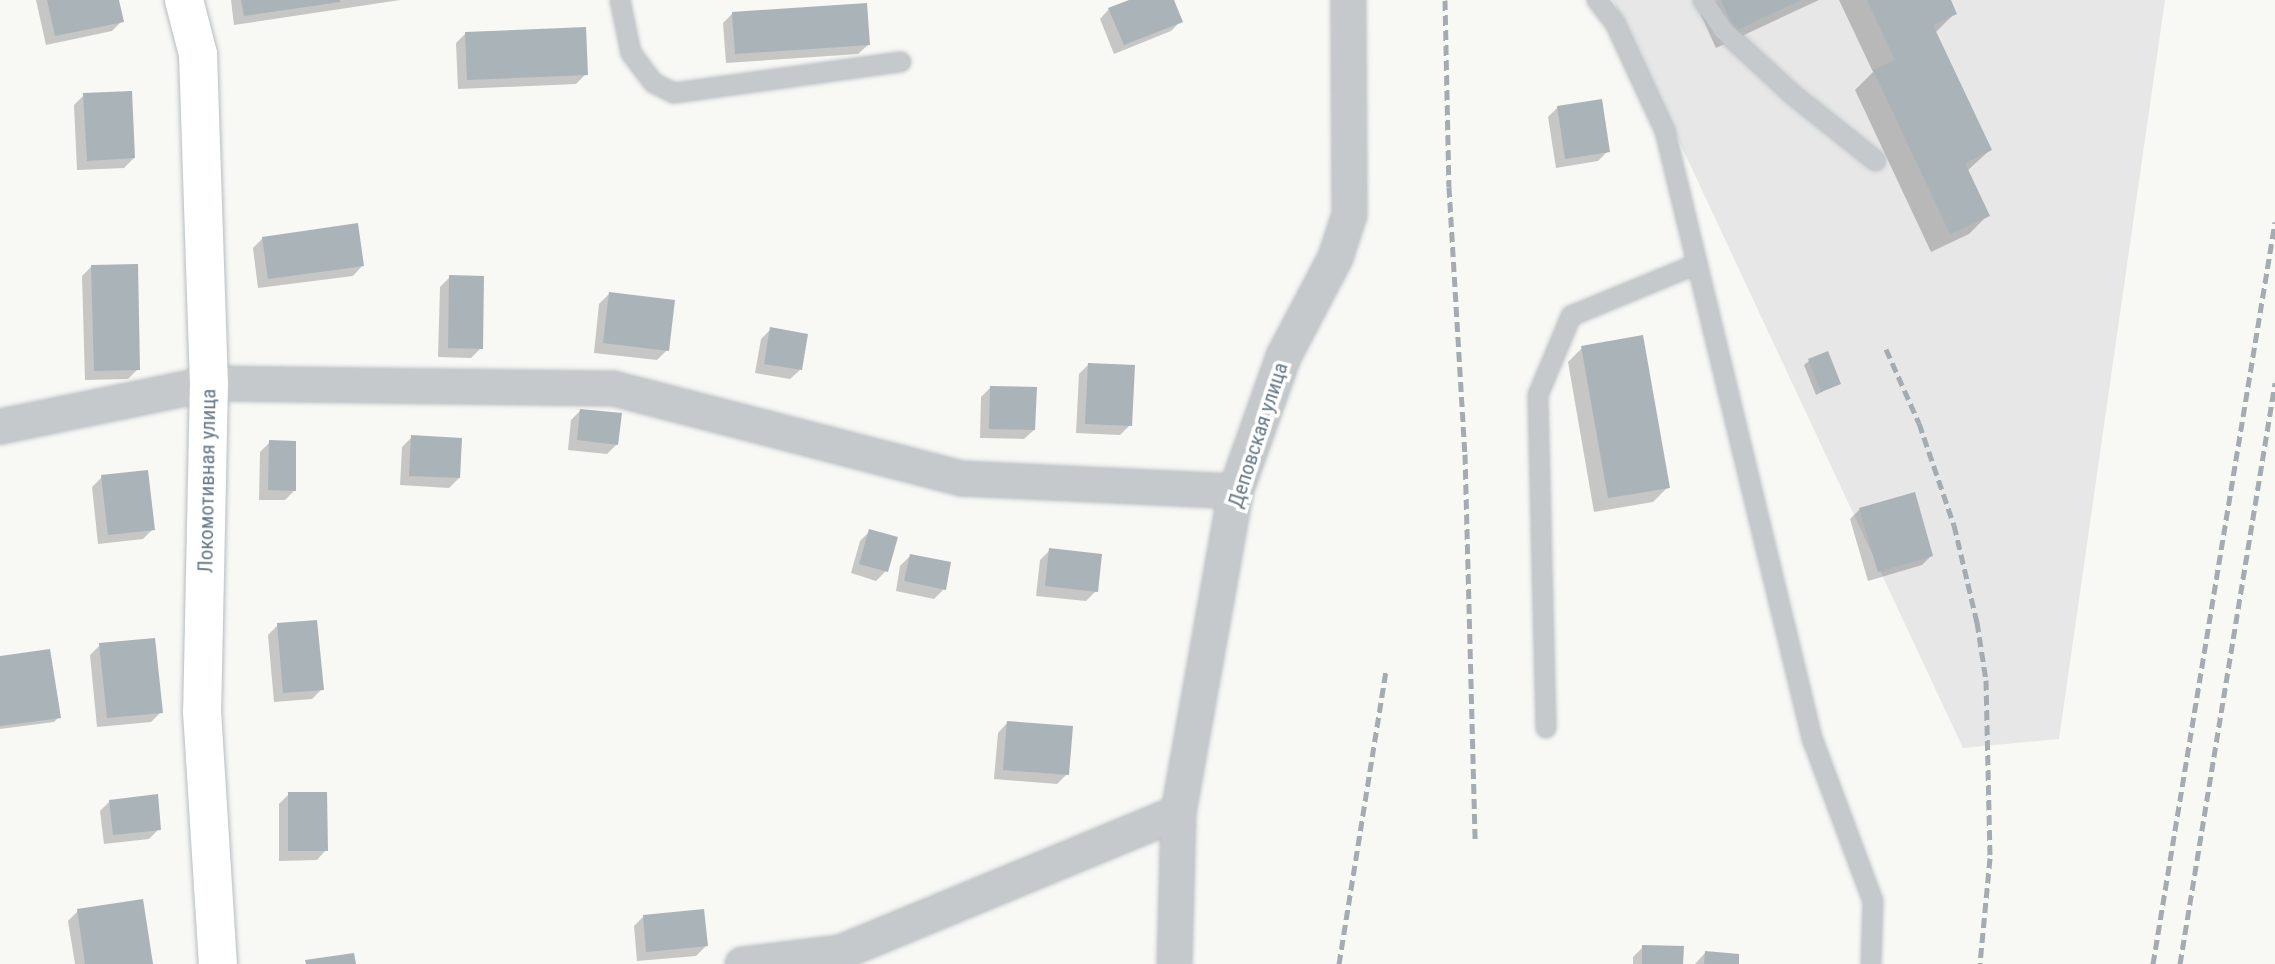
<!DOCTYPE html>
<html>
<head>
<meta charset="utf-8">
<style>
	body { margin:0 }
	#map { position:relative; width:2275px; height:964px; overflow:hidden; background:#f8f8f5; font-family:"Roboto Condensed",sans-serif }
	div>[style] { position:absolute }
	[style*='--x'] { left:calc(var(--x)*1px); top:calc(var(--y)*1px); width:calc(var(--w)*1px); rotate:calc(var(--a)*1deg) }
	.built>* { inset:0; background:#e6e7e6 }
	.shadow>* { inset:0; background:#0003 }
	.building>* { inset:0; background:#aab3b8 }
	.roads { filter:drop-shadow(0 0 2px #b7bdc1) drop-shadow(0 0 2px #b7bdc1) }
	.lane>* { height:18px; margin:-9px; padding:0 9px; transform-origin:9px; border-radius:9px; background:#c5c9cc }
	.street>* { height:33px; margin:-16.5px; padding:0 16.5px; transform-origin:16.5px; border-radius:16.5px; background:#c5c9cc }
	.secondary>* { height:38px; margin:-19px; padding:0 19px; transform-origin:19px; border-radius:19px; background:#fff }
	.rail>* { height:5px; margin-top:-2.5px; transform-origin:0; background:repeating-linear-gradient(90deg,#a5acb1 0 10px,transparent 0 15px) }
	span { translate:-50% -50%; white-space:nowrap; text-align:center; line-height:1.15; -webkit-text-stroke:7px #fff; paint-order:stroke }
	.street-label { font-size:21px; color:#667987 }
</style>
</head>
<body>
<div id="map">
	<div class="built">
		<div style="clip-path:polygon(1613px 0,2165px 0,2059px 739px,1963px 748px)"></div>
	</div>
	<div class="shadow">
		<div style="clip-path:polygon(36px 0,118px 0,122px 21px,112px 31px,46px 45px)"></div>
		<div style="clip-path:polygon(231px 0,400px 0,234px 25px)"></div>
		<div style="clip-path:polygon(1133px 0,1172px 0,1181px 21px,1171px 31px,1114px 54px,1100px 19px,1109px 9px)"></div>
		<div style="clip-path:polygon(1716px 0,1819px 0,1716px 48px,1701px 15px)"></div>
		<div style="clip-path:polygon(1839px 0,1949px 0,1955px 13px,1935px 33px,1990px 150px,1967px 171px,1988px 215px,1969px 234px,1931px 252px,1855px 90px,1873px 72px)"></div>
		<div style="clip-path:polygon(733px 13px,868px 45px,858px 54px,726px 63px,723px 23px)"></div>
		<div style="clip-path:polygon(466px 33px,586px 74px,576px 84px,458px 89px,456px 43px)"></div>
		<div style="clip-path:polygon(84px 95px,134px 158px,124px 168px,77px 170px,74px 105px)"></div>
		<div style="clip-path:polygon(1558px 107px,1608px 151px,1598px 161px,1556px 168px,1548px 117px)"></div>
		<div style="clip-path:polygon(263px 238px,362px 266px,353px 276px,258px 288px,253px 248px)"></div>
		<div style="clip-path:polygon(92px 266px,138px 369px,128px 379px,85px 380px,82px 276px)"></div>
		<div style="clip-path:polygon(450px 277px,481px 348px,471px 358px,438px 357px,440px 287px)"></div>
		<div style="clip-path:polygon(609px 294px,667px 350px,657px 360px,594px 353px,599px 304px)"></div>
		<div style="clip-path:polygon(771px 329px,800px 370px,790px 379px,755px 373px,761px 339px)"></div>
		<div style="clip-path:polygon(1582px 348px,1668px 487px,1653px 502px,1594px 512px,1568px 362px)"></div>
		<div style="clip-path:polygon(1809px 361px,1839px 383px,1816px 395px,1804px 365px)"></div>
		<div style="clip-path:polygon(1089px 364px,1130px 425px,1120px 435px,1076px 433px,1079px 374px)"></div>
		<div style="clip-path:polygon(991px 387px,1034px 430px,1024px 439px,980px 438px,981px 397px)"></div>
		<div style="clip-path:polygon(581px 410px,617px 444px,607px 454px,568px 450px,571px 420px)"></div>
		<div style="clip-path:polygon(412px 437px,459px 478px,449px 488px,400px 485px,402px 447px)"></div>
		<div style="clip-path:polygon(270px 442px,295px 490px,285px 500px,259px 500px,260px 452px)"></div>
		<div style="clip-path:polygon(102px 477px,153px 529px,143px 539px,98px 544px,92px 487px)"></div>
		<div style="clip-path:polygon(1860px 509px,1931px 556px,1922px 565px,1868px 581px,1850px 519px)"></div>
		<div style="clip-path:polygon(870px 531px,886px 571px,876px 581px,851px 573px,860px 541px)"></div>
		<div style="clip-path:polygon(1050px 550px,1096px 591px,1086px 601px,1036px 596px,1040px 560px)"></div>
		<div style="clip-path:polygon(910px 556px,944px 589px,934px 599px,896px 591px,900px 566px)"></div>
		<div style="clip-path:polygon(278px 625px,322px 689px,312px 699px,274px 702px,268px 635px)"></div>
		<div style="clip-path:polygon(100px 645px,161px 712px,151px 722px,97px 727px,90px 655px)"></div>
		<div style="clip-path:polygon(0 657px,59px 717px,54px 722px,0 729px)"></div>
		<div style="clip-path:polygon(1007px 723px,1067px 774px,1057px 784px,994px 779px,998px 733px)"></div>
		<div style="clip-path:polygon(289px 794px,326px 850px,317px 860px,279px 861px,279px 804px)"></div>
		<div style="clip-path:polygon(110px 801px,159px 829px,149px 839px,104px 844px,100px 811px)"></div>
		<div style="clip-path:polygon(78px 911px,151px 964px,75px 964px,68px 921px)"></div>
		<div style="clip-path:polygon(644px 916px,706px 946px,696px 956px,637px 961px,634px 926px)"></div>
		<div style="clip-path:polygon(1643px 947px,1682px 964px,1633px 964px,1633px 957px)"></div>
		<div style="clip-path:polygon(1705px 953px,1737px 964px,1695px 964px)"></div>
	</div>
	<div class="building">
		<div style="clip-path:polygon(47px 0,119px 0,124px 22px,55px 36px)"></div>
		<div style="clip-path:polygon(241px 0,340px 0,340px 2px,244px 16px)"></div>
		<div style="clip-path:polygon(1129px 0,1174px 0,1183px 22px,1124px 45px,1108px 8px)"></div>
		<div style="clip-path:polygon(1721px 0,1801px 0,1735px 31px)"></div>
		<div style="clip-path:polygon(1867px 0,1951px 0,1957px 14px,1933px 25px,1992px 150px,1965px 163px,1990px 216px,1950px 234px,1873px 70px,1895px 60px)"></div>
		<div style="clip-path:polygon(867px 3px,870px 45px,735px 54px,732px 12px)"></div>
		<div style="clip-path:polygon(586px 27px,588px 75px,467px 80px,465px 32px)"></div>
		<div style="clip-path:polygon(132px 91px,135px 158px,87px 161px,83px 93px)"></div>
		<div style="clip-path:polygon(1602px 99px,1610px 152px,1565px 159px,1557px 106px)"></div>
		<div style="clip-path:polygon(358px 223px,364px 266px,268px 279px,262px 237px)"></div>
		<div style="clip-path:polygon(138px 264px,140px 370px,94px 371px,91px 265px)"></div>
		<div style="clip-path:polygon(449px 275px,484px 276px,483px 349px,448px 348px)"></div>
		<div style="clip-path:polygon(609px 292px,675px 300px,669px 351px,603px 343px)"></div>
		<div style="clip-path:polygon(770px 327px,808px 334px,802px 370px,764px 364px)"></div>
		<div style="clip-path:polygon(1643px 335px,1670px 488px,1608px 498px,1581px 346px)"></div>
		<div style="clip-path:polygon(1828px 351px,1841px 384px,1821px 392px,1808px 359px)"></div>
		<div style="clip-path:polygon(1088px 363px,1135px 365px,1132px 426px,1085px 424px)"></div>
		<div style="clip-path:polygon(990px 386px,1037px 387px,1035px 430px,989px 429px)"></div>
		<div style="clip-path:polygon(580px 409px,622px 413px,618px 445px,577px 440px)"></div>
		<div style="clip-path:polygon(411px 435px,462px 438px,460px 478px,409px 476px)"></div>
		<div style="clip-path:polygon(269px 440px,296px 441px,296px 491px,268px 490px)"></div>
		<div style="clip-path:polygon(148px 470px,155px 530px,108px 535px,101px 475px)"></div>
		<div style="clip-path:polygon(1915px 492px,1933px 556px,1878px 572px,1859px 508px)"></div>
		<div style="clip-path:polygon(869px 529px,898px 537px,888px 572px,859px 564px)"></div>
		<div style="clip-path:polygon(1049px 548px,1102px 554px,1098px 592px,1045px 586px)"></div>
		<div style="clip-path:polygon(910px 554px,951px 562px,946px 590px,904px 581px)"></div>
		<div style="clip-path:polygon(317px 620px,324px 690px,283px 693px,277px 623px)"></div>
		<div style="clip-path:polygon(155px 638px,163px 713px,107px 718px,99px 643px)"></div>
		<div style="clip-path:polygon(50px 649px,61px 718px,0 726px,0 656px)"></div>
		<div style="clip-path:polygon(1007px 721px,1073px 726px,1069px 775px,1003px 770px)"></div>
		<div style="clip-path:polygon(288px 792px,327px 792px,328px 851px,288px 851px)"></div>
		<div style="clip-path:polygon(158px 794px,161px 830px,113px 835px,109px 800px)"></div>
		<div style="clip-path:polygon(143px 899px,153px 964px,85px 964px,77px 909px)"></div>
		<div style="clip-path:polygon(704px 909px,708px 946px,646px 952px,643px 915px)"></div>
		<div style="clip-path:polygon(1642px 945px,1684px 946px,1683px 964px,1642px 964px)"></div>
		<div style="clip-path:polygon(1705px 951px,1739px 954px,1739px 964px,1704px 964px)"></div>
		<div style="clip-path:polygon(354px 953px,356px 964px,306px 964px,305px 960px)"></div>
	</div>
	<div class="roads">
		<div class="lane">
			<div style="--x:620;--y:0;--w:54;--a:78.3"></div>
			<div style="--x:631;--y:53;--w:38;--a:53"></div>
			<div style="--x:654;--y:83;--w:22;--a:27"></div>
			<div style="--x:674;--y:93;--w:229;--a:-7.8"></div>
			<div style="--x:1597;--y:0;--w:29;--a:52"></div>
			<div style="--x:1615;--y:23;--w:119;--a:65.2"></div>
			<div style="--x:1665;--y:131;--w:625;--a:76.39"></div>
			<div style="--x:1812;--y:738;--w:174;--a:69.5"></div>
			<div style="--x:1873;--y:901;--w:63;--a:91.8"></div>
			<div style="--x:1703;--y:0;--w:36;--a:56"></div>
			<div style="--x:1723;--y:30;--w:94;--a:42.8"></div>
			<div style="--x:1792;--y:94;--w:107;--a:38.6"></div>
			<div style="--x:1546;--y:728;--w:333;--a:-91.4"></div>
			<div style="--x:1538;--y:395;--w:86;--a:-67.3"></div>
			<div style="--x:1571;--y:316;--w:134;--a:-22.4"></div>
		</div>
		<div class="street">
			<div style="--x:0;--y:426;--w:213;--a:-11.6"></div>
			<div style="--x:209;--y:383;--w:404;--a:0.7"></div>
			<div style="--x:613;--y:388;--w:360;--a:14.5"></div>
			<div style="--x:962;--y:478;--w:273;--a:2.7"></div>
			<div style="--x:742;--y:964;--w:99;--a:-7"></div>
			<div style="--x:840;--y:952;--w:366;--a:-22.5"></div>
			<div style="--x:1174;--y:964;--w:152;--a:-88.5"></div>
			<div style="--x:1178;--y:812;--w:326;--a:-79.9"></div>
			<div style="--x:1235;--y:491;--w:143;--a:-70.4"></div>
			<div style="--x:1283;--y:356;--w:112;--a:-62.3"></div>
			<div style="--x:1335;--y:257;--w:45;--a:-72"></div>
			<div style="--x:1349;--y:214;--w:214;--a:-90.3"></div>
		</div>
		<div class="secondary">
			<div style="--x:184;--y:0;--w:56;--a:75.5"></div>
			<div style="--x:198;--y:54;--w:329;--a:88.1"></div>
			<div style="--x:209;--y:383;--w:328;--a:91.2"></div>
			<div style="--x:202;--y:711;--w:254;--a:86.4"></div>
		</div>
	</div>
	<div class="rail">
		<div style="--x:1445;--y:0;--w:187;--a:88.8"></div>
		<div style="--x:1449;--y:187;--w:267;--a:86.6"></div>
		<div style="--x:1465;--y:454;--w:387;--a:88.5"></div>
		<div style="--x:1886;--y:349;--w:81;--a:66"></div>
		<div style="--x:1919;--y:423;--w:108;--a:71.1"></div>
		<div style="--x:1954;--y:525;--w:100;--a:76.7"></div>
		<div style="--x:1977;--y:622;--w:59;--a:81.2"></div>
		<div style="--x:1986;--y:680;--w:178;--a:88.7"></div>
		<div style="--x:1990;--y:858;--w:106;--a:95.4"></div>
		<div style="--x:1339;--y:964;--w:298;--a:-80.9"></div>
		<div style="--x:2153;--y:964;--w:752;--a:-80.66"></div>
		<div style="--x:2180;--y:964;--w:589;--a:-80.71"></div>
	</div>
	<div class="street-label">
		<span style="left:1258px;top:435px;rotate:-72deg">Деповская улица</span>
		<span style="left:207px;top:481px;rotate:-89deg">Локомотивная улица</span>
	</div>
</div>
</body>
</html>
